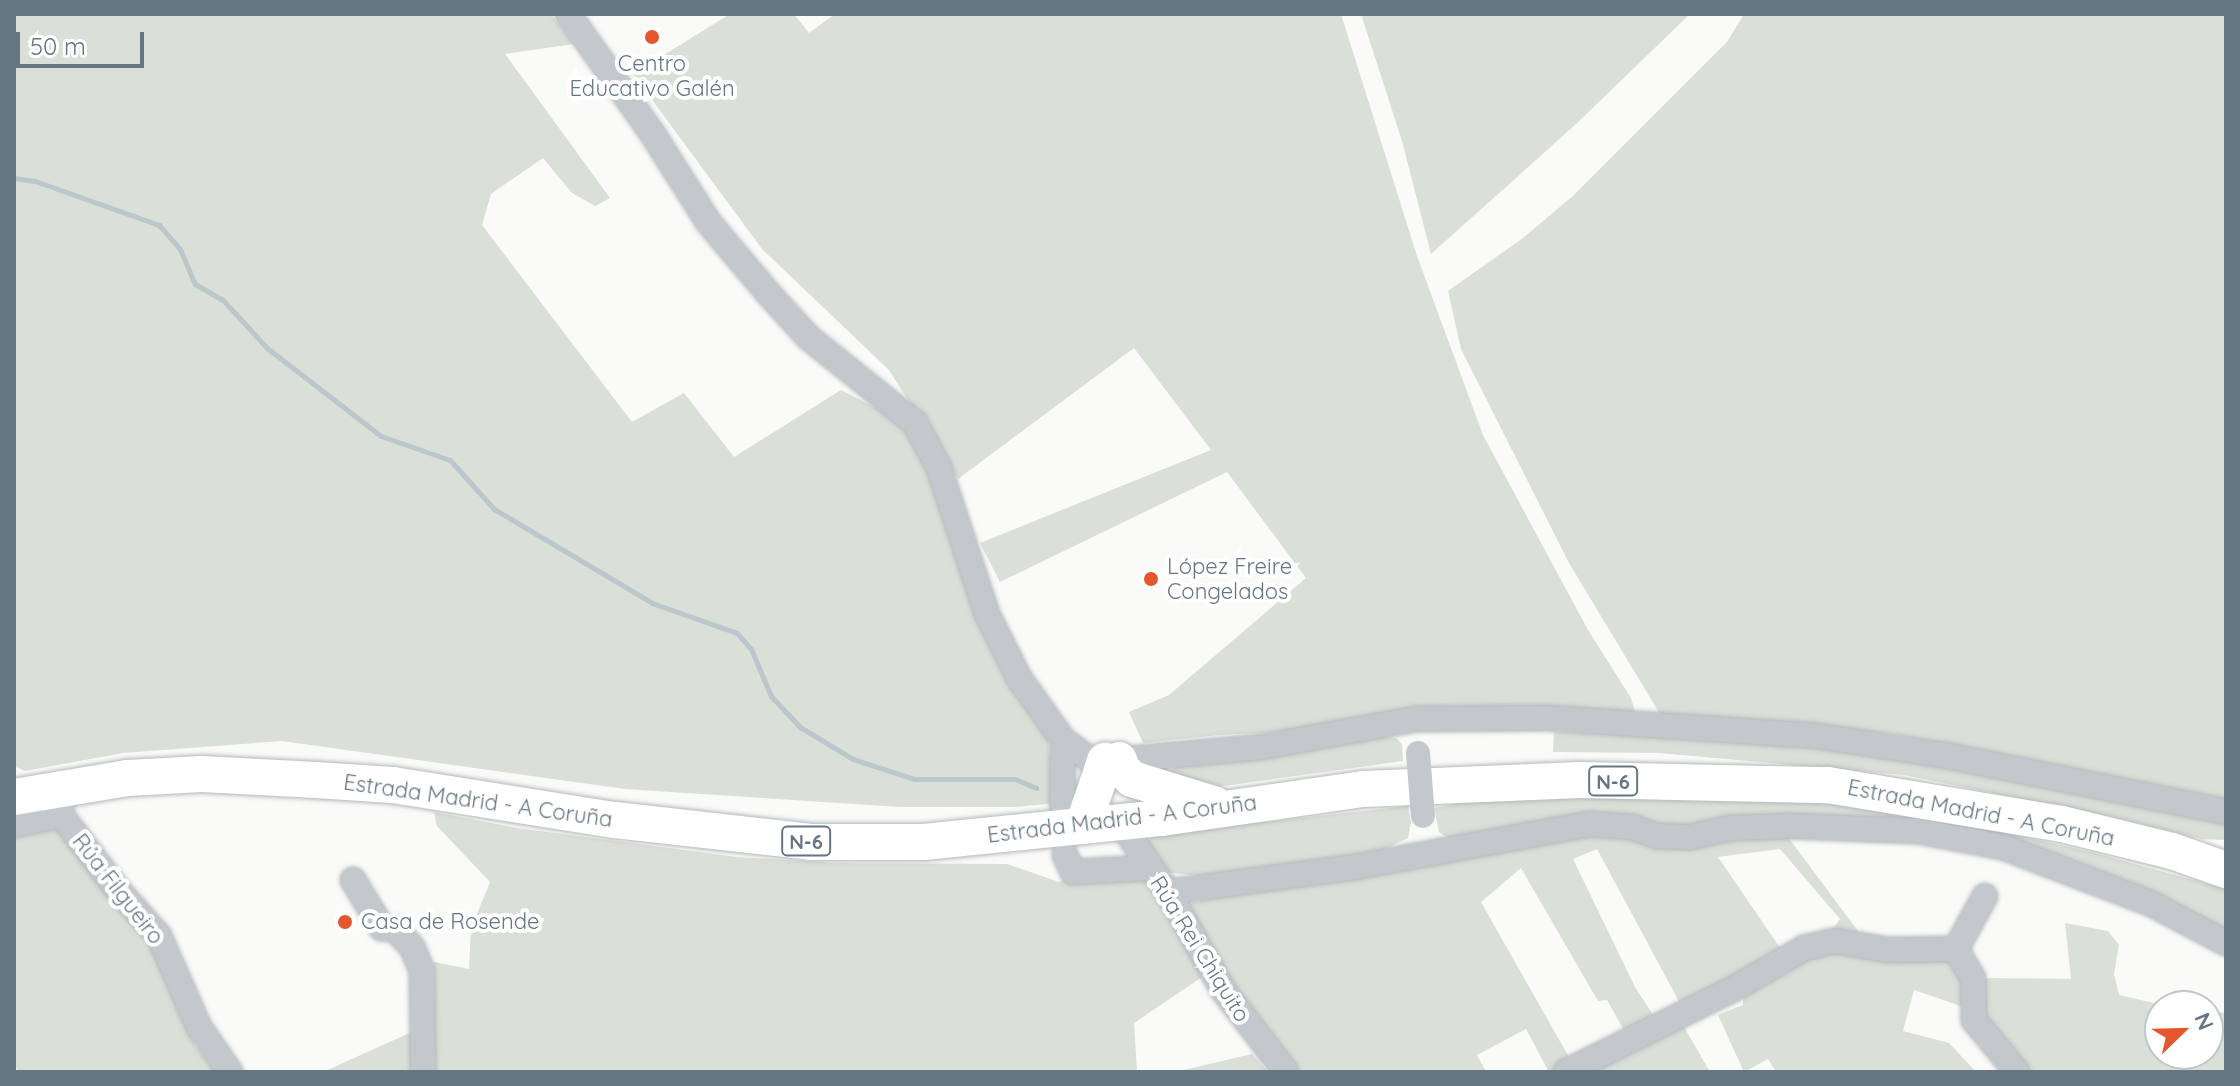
<!DOCTYPE html>
<html>
<head>
<meta charset="utf-8">
<style>
	body { margin:0 }
	#map { position:relative; width:2240px; height:1086px; overflow:hidden; background:#fafaf8; font-family:Quicksand,sans-serif }
	div>[style] { position:absolute }
	[style*='--x'] { left:calc(var(--x)*1px); top:calc(var(--y)*1px); width:calc(var(--w)*1px); rotate:calc(var(--a)*1deg) }
	.green>* { inset:0; background:#dadfd7 }
	.stream>* { height:5px; margin:-2.5px; padding:0 2.5px; transform-origin:2.5px; border-radius:2.5px; background:#bbc7cb }
	.roads { filter:drop-shadow(0 0 2px #b4b9bd) drop-shadow(0 0 2px #b4b9bd) }
	.minor>* { height:24px; margin:-12px; padding:0 12px; transform-origin:12px; border-radius:12px; background:#c3c8cc }
	.highway>* { height:36px; margin:-18px; padding:0 18px; transform-origin:18px; border-radius:18px; background:#fff }
	.minor-bridge>* { height:24px; margin:-12px; padding:0 12px; transform-origin:12px; border-radius:12px; background:#c3c8cc }
	.dots>* { width:22px; height:22px; translate:-50% -50%; box-sizing:border-box; border:4px solid #fff; border-radius:50% }
	span { translate:-50% -50%; white-space:nowrap; text-align:center; line-height:1.15; -webkit-text-stroke:8px #fff; paint-order:stroke }
	.shield-label span { padding:2px 6px; background:#fff; border:2px solid; border-radius:6px; -webkit-text-stroke-width:0 }
	.shield-label { font-size:20px; color:#657683; font-weight:700 }
	.poi-label { font-size:22px; color:#657683 }
	.left { translate:0 -50%; text-align:left }
	.street-label { font-size:22px; color:#657683 }
	.frame { position:absolute; inset:0; border:16px solid #657683; pointer-events:none }
	.north { position:absolute; left:2144px; top:990px; width:80px; height:80px; box-sizing:border-box; background:#fff; border:2px solid #c1c8cd; border-radius:50%; rotate:67deg; font-size:22px; font-weight:700; line-height:32px; text-align:center; color:#657683 }
	.north::after { content:''; display:block; margin:auto; width:28px; height:36px; background:#e4572e; clip-path:polygon(50% 0,100% 100%,50% 72%,0 100%) }
	.scale { position:absolute; left:16px; top:32px; width:128px; height:36px; box-sizing:border-box; border:4px solid #657683; border-top:0; padding-left:10px; font-size:24px; line-height:28px; white-space:nowrap; color:#657683; -webkit-text-stroke:6px #fff; paint-order:stroke }
</style>
</head>
<body>
<div id="map">
	<div class="green">
		<div style="clip-path:polygon(14px 14px,551px 14px,574px 44px,505px 54px,610px 198px,595px 206px,572px 193px,543px 158px,491px 194px,482px 225px,632px 422px,684px 393px,734px 457px,841px 390px,898px 419px,920px 445px,1047px 731px,1055px 803px,1015px 807px,900px 807px,625px 789px,282px 741px,123px 753px,25px 771px,14px 766px)"></div>
		<div style="clip-path:polygon(730px 14px,794px 14px,809px 33px,835px 14px,1341px 14px,1417px 256px,1483px 435px,1588px 630px,1631px 698px,1636px 715px,1219px 735px,1143px 743px,1129px 712px,1169px 695px,1306px 578px,1227px 472px,1000px 582px,980px 543px,1211px 450px,1134px 348px,958px 479px,889px 370px,762px 249px,633px 74px)"></div>
		<div style="clip-path:polygon(1361px 14px,1690px 14px,1575px 125px,1431px 254px,1402px 141px)"></div>
		<div style="clip-path:polygon(1744px 14px,2226px 14px,2226px 802px,2051px 772px,1894px 734px,1660px 714px,1569px 563px,1461px 349px,1448px 291px,1523px 238px,1574px 195px,1727px 42px)"></div>
		<div style="clip-path:polygon(1554px 732px,1714px 735px,1853px 748px,2226px 820px,2226px 840px,2201px 839px,2117px 818px,1904px 775px,1659px 753px,1553px 752px)"></div>
		<div style="clip-path:polygon(1372px 736px,1396px 738px,1402px 744px,1403px 761px,1202px 789px,1156px 781px,1176px 767px)"></div>
		<div style="clip-path:polygon(1513px 793px,1792px 800px,1940px 818px,2095px 853px,2226px 889px,2226px 932px,2010px 843px,1672px 829px,1449px 839px,1439px 832px,1434px 808px)"></div>
		<div style="clip-path:polygon(1408px 806px,1411px 822px,1408px 838px,1376px 853px,1200px 876px,1163px 872px,1146px 842px,1157px 834px)"></div>
		<div style="clip-path:polygon(434px 812px,517px 828px,737px 857px,836px 863px,1007px 864px,1059px 882px,1073px 876px,1140px 872px,1208px 973px,1134px 1023px,1137px 1072px,425px 1072px,434px 962px,469px 969px,471px 928px,490px 882px,437px 826px)"></div>
		<div style="clip-path:polygon(55px 822px,156px 949px,195px 1046px,218px 1072px,18px 1072px,14px 1063px,14px 831px)"></div>
		<div style="clip-path:polygon(1591px 833px,1704px 841px,1788px 837px,1863px 938px,1830px 933px,1840px 919px,1780px 849px,1718px 857px,1785px 955px,1682px 1007px,1597px 849px,1573px 859px,1635px 987px,1655px 1018px,1624px 1030px,1607px 1000px,1598px 1001px,1521px 868px,1481px 902px,1570px 1059px,1549px 1072px,1526px 1029px,1477px 1055px,1486px 1072px,1296px 1072px,1279px 1056px,1185px 912px,1192px 903px,1207px 899px)"></div>
		<div style="clip-path:polygon(2065px 923px,2108px 931px,2119px 945px,2114px 974px,2119px 995px,2167px 1006px,2160px 1006px,2160px 1054px,2208px 1054px,2208px 1011px,2226px 1013px,2226px 1072px,2024px 1072px,1984px 1023px,1979px 978px,2071px 979px)"></div>
		<div style="clip-path:polygon(1811px 952px,1954px 958px,1964px 975px,1964px 1007px,1914px 990px,1903px 1031px,1949px 1043px,1976px 1072px,1776px 1072px,1768px 1059px,1744px 1072px,1718px 1015px,1743px 1005px,1743px 995px)"></div>
		<div style="clip-path:polygon(1680px 1020px,1710px 1072px,1579px 1072px)"></div>
		<div style="clip-path:polygon(414px 1031px,415px 1072px,323px 1072px)"></div>
		<div style="clip-path:polygon(1252px 1054px,1268px 1072px,1175px 1072px)"></div>
	</div>
	<div class="stream">
		<div style="--x:14;--y:178;--w:21;--a:8"></div>
		<div style="--x:35;--y:181;--w:132;--a:19.5"></div>
		<div style="--x:159;--y:225;--w:32;--a:49"></div>
		<div style="--x:180;--y:249;--w:38;--a:67"></div>
		<div style="--x:195;--y:284;--w:32;--a:30"></div>
		<div style="--x:223;--y:300;--w:65;--a:47.5"></div>
		<div style="--x:267;--y:348;--w:144;--a:37.7"></div>
		<div style="--x:381;--y:436;--w:73;--a:19.2"></div>
		<div style="--x:450;--y:460;--w:66;--a:48.1"></div>
		<div style="--x:494;--y:509;--w:184;--a:30.7"></div>
		<div style="--x:652;--y:603;--w:90;--a:19.4"></div>
		<div style="--x:737;--y:633;--w:21;--a:49"></div>
		<div style="--x:751;--y:649;--w:51;--a:66.9"></div>
		<div style="--x:771;--y:696;--w:42;--a:46.9"></div>
		<div style="--x:800;--y:727;--w:62;--a:31.1"></div>
		<div style="--x:853;--y:759;--w:64;--a:18.2"></div>
		<div style="--x:914;--y:779;--w:101;--a:0"></div>
		<div style="--x:1015;--y:779;--w:23;--a:23"></div>
	</div>
	<div class="roads">
		<div class="minor">
			<div style="--x:568;--y:14;--w:146;--a:54.8"></div>
			<div style="--x:652;--y:133;--w:107;--a:57.7"></div>
			<div style="--x:709;--y:223;--w:92;--a:49.9"></div>
			<div style="--x:768;--y:293;--w:59;--a:47.7"></div>
			<div style="--x:808;--y:337;--w:137;--a:38.8"></div>
			<div style="--x:915;--y:423;--w:51;--a:61.9"></div>
			<div style="--x:939;--y:468;--w:154;--a:71.8"></div>
			<div style="--x:987;--y:614;--w:72;--a:63.4"></div>
			<div style="--x:1019;--y:678;--w:76;--a:54.6"></div>
			<div style="--x:1063;--y:740;--w:32;--a:36"></div>
			<div style="--x:1089;--y:759;--w:30;--a:2"></div>
			<div style="--x:1119;--y:760;--w:143;--a:-5.2"></div>
			<div style="--x:1261;--y:747;--w:158;--a:-10.2"></div>
			<div style="--x:1416;--y:719;--w:131;--a:-0.4"></div>
			<div style="--x:1547;--y:718;--w:272;--a:3.8"></div>
			<div style="--x:1818;--y:736;--w:133;--a:8.7"></div>
			<div style="--x:1949;--y:756;--w:283;--a:11.4"></div>
			<div style="--x:61;--y:787;--w:28;--a:90"></div>
			<div style="--x:61;--y:815;--w:94;--a:52.8"></div>
			<div style="--x:118;--y:890;--w:62;--a:48.3"></div>
			<div style="--x:159;--y:936;--w:99;--a:66.3"></div>
			<div style="--x:199;--y:1027;--w:55;--a:55.4"></div>
			<div style="--x:1062;--y:803;--w:63;--a:-89.1"></div>
			<div style="--x:1120;--y:822;--w:85;--a:55.6"></div>
			<div style="--x:1168;--y:892;--w:112;--a:60.7"></div>
			<div style="--x:1223;--y:990;--w:103;--a:52.5"></div>
			<div style="--x:14;--y:825;--w:48;--a:-12"></div>
			<div style="--x:1065;--y:855;--w:19;--a:65"></div>
			<div style="--x:1073;--y:872;--w:75;--a:-3.1"></div>
			<div style="--x:353;--y:880;--w:56;--a:58.9"></div>
			<div style="--x:382;--y:928;--w:13;--a:4"></div>
			<div style="--x:395;--y:929;--w:25;--a:47"></div>
			<div style="--x:412;--y:947;--w:25;--a:67"></div>
			<div style="--x:422;--y:970;--w:102;--a:89.4"></div>
			<div style="--x:1168;--y:892;--w:189;--a:-7.6"></div>
			<div style="--x:1355;--y:867;--w:239;--a:-10.4"></div>
			<div style="--x:1590;--y:824;--w:42;--a:4.1"></div>
			<div style="--x:1632;--y:827;--w:27;--a:20"></div>
			<div style="--x:1657;--y:836;--w:33;--a:2"></div>
			<div style="--x:1690;--y:837;--w:42;--a:-12.4"></div>
			<div style="--x:1731;--y:828;--w:60;--a:-1.9"></div>
			<div style="--x:1791;--y:826;--w:127;--a:2.3"></div>
			<div style="--x:1918;--y:831;--w:86;--a:10.7"></div>
			<div style="--x:2003;--y:847;--w:157;--a:20.9"></div>
			<div style="--x:2150;--y:903;--w:86;--a:27.8"></div>
			<div style="--x:1956;--y:949;--w:60;--a:-61.3"></div>
			<div style="--x:1566;--y:1072;--w:191;--a:-26.4"></div>
			<div style="--x:1737;--y:987;--w:78;--a:-30.2"></div>
			<div style="--x:1804;--y:948;--w:32;--a:-13"></div>
			<div style="--x:1835;--y:941;--w:54;--a:9.6"></div>
			<div style="--x:1888;--y:950;--w:68;--a:-0.8"></div>
			<div style="--x:1956;--y:949;--w:34;--a:60"></div>
			<div style="--x:1973;--y:979;--w:41;--a:88.6"></div>
			<div style="--x:1974;--y:1020;--w:67;--a:50.4"></div>
		</div>
		<div class="highway">
			<div style="--x:1119;--y:760;--w:9;--a:72"></div>
			<div style="--x:1122;--y:769;--w:14;--a:45"></div>
			<div style="--x:1132;--y:779;--w:86;--a:17"></div>
			<div style="--x:14;--y:797;--w:115;--a:-9.5"></div>
			<div style="--x:127;--y:778;--w:75;--a:-3.1"></div>
			<div style="--x:202;--y:774;--w:114;--a:3"></div>
			<div style="--x:316;--y:780;--w:77;--a:3.7"></div>
			<div style="--x:393;--y:785;--w:225;--a:9"></div>
			<div style="--x:615;--y:820;--w:197;--a:6.4"></div>
			<div style="--x:811;--y:842;--w:113;--a:0"></div>
			<div style="--x:924;--y:842;--w:239;--a:-5.8"></div>
			<div style="--x:1162;--y:818;--w:203;--a:-8.2"></div>
			<div style="--x:1363;--y:789;--w:217;--a:-2.4"></div>
			<div style="--x:1580;--y:780;--w:248;--a:1.2"></div>
			<div style="--x:1828;--y:785;--w:237;--a:9.5"></div>
			<div style="--x:2062;--y:824;--w:113;--a:13.8"></div>
			<div style="--x:2172;--y:851;--w:57;--a:19.4"></div>
			<div style="--x:1083;--y:826;--w:69;--a:-71.3"></div>
		</div>
	</div>
	<div class="minor-bridge">
		<div style="--x:1418;--y:753;--w:63;--a:85.5"></div>
	</div>
	<div class="dots">
		<div style="left:652px;top:37px;background:#e4572e"></div>
		<div style="left:1151px;top:579px;background:#e4572e"></div>
		<div style="left:345px;top:922px;background:#e4572e"></div>
	</div>
	<div class="shield-label">
		<span style="left:1613px;top:781px">N-6</span>
		<span style="left:806px;top:841px">N-6</span>
	</div>
	<div class="poi-label">
		<span style="left:652px;top:76px">Centro<br>Educativo Galén</span>
		<span class="left" style="left:1167px;top:579px">López Freire<br>Congelados</span>
		<span class="left" style="left:361px;top:922px">Casa de Rosende</span>
	</div>
	<div class="street-label">
		<span style="left:478px;top:801px;rotate:8deg">Estrada Madrid - A Coruña</span>
		<span style="left:1981px;top:813px;rotate:11deg">Estrada Madrid - A Coruña</span>
		<span style="left:1122px;top:819px;rotate:-7deg">Estrada Madrid - A Coruña</span>
		<span style="left:118px;top:889px;rotate:52deg">Rúa Filgueiro</span>
		<span style="left:1200px;top:949px;rotate:58deg">Rúa Rei Chiquito</span>
	</div>
	<div class="frame"></div>
	<div class="north">N</div>
	<div class="scale">50 m</div>
</div>
</body>
</html>
